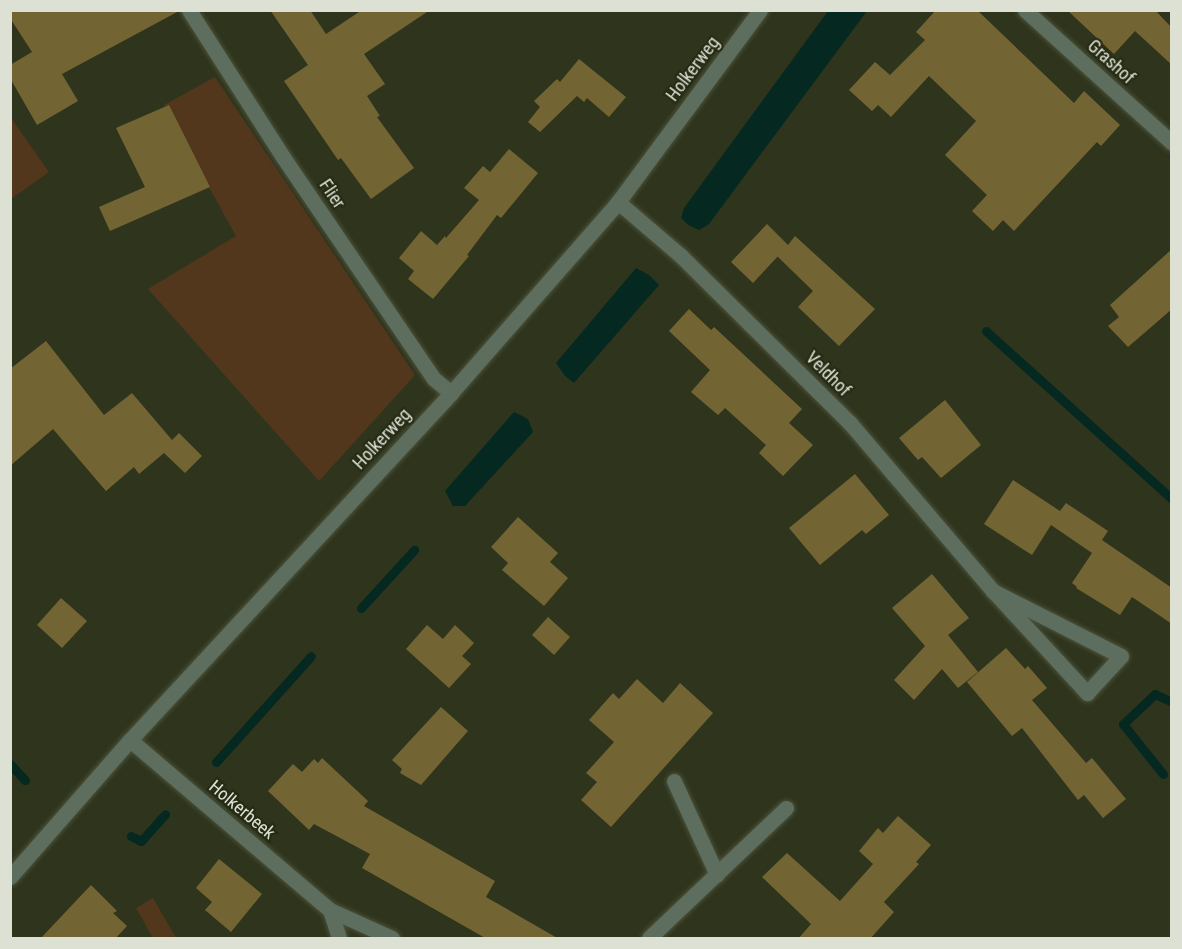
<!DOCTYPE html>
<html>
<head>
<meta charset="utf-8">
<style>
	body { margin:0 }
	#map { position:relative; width:1182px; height:949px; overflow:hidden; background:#2f351d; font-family:"Roboto Condensed",sans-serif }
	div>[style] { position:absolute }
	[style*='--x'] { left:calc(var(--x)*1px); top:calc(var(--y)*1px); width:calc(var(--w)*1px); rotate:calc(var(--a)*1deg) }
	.green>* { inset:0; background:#52371c }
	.water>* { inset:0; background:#052820 }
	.stream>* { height:9px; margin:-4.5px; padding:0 4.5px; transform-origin:4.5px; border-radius:4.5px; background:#052820 }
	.building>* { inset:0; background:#736434 }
	.roads { filter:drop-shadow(0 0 2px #4b513a) drop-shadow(0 0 2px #4b513a) }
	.minor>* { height:15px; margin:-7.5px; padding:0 7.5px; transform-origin:7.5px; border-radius:7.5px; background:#5d6e5f }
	span { translate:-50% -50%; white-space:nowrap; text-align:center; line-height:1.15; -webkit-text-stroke:4.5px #252b14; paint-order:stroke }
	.street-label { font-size:18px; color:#dde1d3 }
	.frame { position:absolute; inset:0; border:12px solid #dde1d3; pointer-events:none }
</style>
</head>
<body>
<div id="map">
	<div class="green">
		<div style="clip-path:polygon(215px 77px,415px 375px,319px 481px,148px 289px,236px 236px,164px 105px)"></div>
		<div style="clip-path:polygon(11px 118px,49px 172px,11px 199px,10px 199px)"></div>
		<div style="clip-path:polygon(153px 898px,176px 938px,153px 938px,136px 908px)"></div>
	</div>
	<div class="water">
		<div style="clip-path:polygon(828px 11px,867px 11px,709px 224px,699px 230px,688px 225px,681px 218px,684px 208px)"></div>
		<div style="clip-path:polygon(636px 268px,649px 275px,659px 285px,574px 383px,565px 376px,556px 363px)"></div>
		<div style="clip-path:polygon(514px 412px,528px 419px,533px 432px,465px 506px,453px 506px,445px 491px)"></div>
	</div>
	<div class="stream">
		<div style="--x:986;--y:331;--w:251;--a:42.1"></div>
		<div style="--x:361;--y:608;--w:79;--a:-47.6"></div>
		<div style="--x:216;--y:762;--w:142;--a:-48.1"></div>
		<div style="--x:10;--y:764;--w:22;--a:47"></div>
		<div style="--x:1163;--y:774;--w:64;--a:-128.7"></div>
		<div style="--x:1123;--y:724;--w:44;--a:-43.2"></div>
		<div style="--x:1155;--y:694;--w:19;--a:25"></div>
		<div style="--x:131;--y:836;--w:11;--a:27"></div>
		<div style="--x:141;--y:841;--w:36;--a:-48"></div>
	</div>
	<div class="building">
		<div style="clip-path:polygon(10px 10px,179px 10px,179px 11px,62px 74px,78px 101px,37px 125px,10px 78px,10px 65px,32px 52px,10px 18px)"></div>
		<div style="clip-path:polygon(270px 10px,310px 10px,326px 34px,362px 10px,430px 10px,364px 54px,385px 84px,367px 96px,380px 116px,377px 117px,414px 168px,371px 199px,341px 158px,338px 160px,284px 81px,308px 65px)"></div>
		<div style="clip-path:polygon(936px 10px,977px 10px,1074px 103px,1084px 91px,1120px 125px,1101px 146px,1097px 142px,1014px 231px,1003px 220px,993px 231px,972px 211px,987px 195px,945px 155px,976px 121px,929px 76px,891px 117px,878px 105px,872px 111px,849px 90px,875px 62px,890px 75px,925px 40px,916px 32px)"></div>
		<div style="clip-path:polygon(1067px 10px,1155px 10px,1172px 28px,1172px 65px,1135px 31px,1114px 54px)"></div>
		<div style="clip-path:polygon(579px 59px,626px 97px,609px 117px,587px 98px,584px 102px,577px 96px,540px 132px,528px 122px,540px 107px,534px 101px,557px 79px,560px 82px)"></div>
		<div style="clip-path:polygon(169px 105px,210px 187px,110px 231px,99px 207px,145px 187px,116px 128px)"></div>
		<div style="clip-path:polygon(509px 149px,538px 173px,501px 218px,497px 215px,467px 255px,469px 256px,433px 299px,408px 279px,414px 271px,399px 258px,421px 231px,437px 245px,445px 236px,446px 238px,479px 200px,464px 188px,483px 166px,490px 172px)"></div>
		<div style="clip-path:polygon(767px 224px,788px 245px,795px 236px,875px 309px,839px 346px,798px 307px,813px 291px,777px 256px,781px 253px,753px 283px,731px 262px)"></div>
		<div style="clip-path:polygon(1172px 249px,1172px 309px,1128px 347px,1108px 326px,1119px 317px,1110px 305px)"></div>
		<div style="clip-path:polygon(689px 309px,711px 330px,714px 327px,802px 409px,789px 423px,813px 445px,783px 476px,759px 453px,766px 445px,725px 408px,718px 415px,691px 392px,710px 370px,669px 331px)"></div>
		<div style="clip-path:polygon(46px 341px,104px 415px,132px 393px,172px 440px,179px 433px,202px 456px,185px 473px,164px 453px,139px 474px,134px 467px,106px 491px,53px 429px,10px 466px,10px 369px)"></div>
		<div style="clip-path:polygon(945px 400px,981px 445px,941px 478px,922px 457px,918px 460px,899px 438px)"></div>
		<div style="clip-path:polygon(855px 474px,889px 515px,866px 534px,862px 530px,820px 565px,789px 528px)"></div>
		<div style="clip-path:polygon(1013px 480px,1060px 511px,1066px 503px,1108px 531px,1102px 540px,1172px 588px,1172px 624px,1132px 597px,1120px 615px,1076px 588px,1077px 587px,1072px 583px,1092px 553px,1051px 525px,1032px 555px,984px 524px)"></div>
		<div style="clip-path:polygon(518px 517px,558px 553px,550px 562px,568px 578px,544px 606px,502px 570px,508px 563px,491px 547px)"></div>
		<div style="clip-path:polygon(932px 574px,969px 618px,948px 635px,978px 672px,958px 688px,942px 669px,914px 700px,894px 680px,925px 646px,892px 608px)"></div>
		<div style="clip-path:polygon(61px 598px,87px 621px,62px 648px,37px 625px)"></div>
		<div style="clip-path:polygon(548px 617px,570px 637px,554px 655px,532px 635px)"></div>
		<div style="clip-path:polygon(427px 625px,443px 639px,455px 625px,474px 643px,462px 656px,471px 664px,449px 688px,406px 649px)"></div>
		<div style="clip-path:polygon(1006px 648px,1025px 669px,1028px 666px,1047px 688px,1032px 700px,1086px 763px,1092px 758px,1126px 799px,1103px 818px,1084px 795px,1078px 800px,1022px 728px,1012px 736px,967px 682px)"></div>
		<div style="clip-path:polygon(637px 679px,663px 703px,680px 683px,713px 713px,611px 827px,581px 800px,597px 782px,586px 773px,614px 742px,589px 720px,613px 693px,619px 699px)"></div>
		<div style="clip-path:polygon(441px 707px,468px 731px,421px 785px,400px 773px,402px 769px,392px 760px)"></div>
		<div style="clip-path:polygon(322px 758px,368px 801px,364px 806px,495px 881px,486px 897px,559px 939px,487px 939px,362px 868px,370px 854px,314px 824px,309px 830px,268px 791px,293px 764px,302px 772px,314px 759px,318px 763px)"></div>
		<div style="clip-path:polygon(898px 816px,931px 845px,916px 862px,919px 864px,884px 902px,894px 912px,870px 939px,798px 939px,811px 924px,762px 877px,787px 853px,840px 901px,873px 864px,859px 851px,878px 828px,883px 833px)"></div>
		<div style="clip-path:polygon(219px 859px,262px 894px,231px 932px,205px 910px,212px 902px,196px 888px)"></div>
		<div style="clip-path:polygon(91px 885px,117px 911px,113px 913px,127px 926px,115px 939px,40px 939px)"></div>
	</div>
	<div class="roads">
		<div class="minor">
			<div style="--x:189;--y:10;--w:174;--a:57.4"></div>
			<div style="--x:283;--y:157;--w:268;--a:55.8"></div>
			<div style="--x:434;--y:379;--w:22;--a:39"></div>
			<div style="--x:1025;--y:10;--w:198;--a:42.1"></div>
			<div style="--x:618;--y:202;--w:83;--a:40.6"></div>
			<div style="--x:681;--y:256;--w:238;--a:44.7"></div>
			<div style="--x:850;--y:423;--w:221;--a:49.6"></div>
			<div style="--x:993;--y:591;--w:139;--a:47.3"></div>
			<div style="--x:1087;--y:693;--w:50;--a:-47.4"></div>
			<div style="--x:1121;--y:656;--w:144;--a:-153.1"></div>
			<div style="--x:130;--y:740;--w:262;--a:40.4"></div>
			<div style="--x:330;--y:910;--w:68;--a:24.3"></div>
			<div style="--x:674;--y:781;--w:103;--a:65.4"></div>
			<div style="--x:10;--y:877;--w:182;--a:-48.8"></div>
			<div style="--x:130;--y:740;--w:473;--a:-47.2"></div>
			<div style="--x:451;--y:393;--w:254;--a:-48.8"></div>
			<div style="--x:618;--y:202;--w:239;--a:-53.5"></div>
			<div style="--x:330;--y:910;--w:29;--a:72"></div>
			<div style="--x:649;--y:938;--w:189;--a:-43.5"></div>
		</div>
	</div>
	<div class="street-label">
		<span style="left:1111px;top:62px;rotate:42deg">Grashof</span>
		<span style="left:693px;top:69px;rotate:-53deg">Holkerweg</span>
		<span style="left:332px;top:194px;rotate:56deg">Flier</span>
		<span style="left:828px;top:374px;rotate:45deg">Veldhof</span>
		<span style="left:382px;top:439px;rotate:-47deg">Holkerweg</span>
		<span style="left:242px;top:810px;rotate:40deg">Holkerbeek</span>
	</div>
	<div class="frame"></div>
</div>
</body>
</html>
